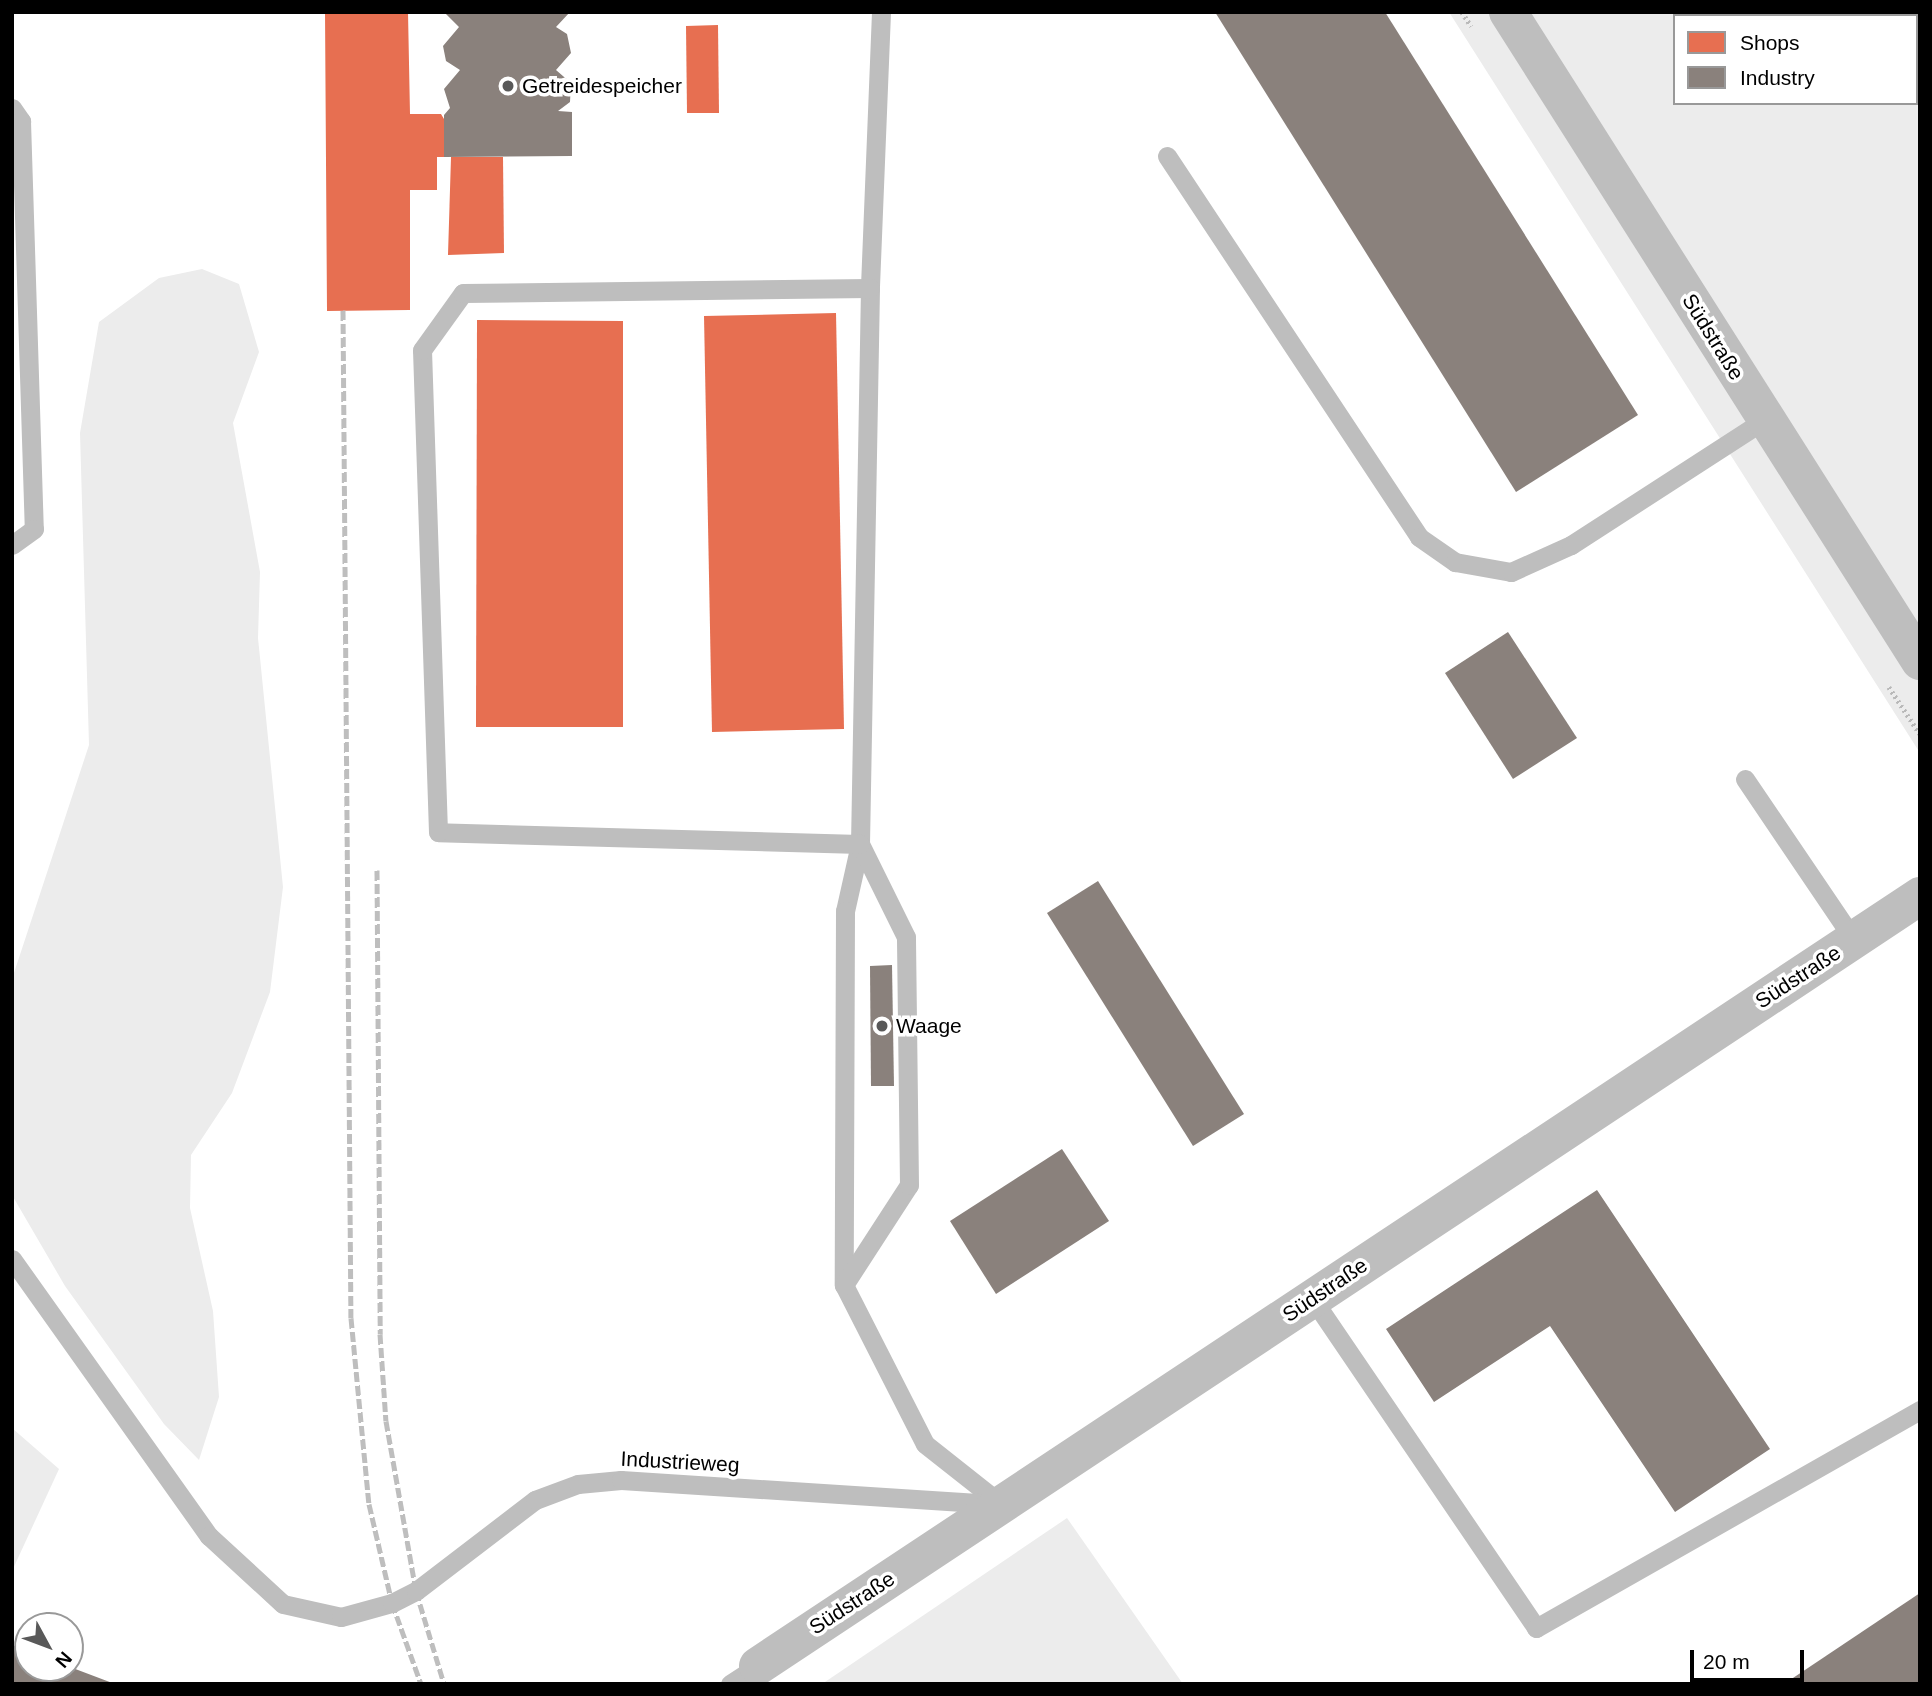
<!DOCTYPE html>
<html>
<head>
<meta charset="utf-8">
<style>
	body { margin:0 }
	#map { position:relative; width:1932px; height:1696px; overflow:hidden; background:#fff; font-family:Arial,sans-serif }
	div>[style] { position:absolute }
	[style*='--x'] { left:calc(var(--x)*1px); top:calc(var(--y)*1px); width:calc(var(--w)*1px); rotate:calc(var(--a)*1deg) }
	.green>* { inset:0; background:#ececec }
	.shops>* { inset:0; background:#e76f51 }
	.industry>* { inset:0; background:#8a817c }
	.path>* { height:4.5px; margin-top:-2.25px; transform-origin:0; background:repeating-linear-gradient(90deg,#b9b9b9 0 2px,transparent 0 5.5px) }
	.service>* { height:19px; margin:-9.5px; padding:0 9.5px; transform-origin:9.5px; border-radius:9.5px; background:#bebebe }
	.minor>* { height:38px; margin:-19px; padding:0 19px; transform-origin:19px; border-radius:19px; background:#bebebe }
	.rail>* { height:5px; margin-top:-2.5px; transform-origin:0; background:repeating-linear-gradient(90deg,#bebebe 0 10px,transparent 0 13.5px) }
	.dots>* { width:19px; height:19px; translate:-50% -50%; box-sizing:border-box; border:4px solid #fff; border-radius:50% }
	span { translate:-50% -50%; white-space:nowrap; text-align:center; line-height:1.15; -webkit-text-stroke:7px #fff; paint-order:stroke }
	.poi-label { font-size:21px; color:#000 }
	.left { translate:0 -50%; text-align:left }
	.street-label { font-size:21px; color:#000 }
	.frame { position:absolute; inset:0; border:14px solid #000; pointer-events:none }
	.legend { position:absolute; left:1673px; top:14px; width:245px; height:91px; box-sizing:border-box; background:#fff; border:2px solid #999; margin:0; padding:9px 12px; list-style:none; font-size:21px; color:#000 }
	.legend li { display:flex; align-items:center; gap:14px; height:35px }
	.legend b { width:35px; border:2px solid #999 }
	.north { position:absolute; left:14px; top:1612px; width:70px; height:70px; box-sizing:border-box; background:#fff; border:2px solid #999; border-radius:50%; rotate:131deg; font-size:19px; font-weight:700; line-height:28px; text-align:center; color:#000 }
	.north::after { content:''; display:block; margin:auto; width:24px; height:32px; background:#595959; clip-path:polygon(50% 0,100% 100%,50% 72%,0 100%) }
	.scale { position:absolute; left:1690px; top:1650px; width:114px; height:32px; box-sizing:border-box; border:4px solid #000; border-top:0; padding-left:9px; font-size:21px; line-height:24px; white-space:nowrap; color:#000; -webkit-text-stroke:5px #fff; paint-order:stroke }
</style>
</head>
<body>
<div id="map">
	<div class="green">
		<div style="clip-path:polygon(evenodd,1449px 12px,1920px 12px,1920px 753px,1449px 12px,1675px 16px,1916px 16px,1916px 103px,1675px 103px,1675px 16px)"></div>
		<div style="clip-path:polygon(202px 269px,239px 284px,259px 352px,233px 423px,260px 572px,258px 638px,283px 887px,270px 992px,232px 1093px,191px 1155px,190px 1208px,213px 1311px,219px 1397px,199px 1460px,164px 1424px,65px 1286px,12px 1195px,12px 979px,89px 745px,80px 433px,99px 322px,159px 278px)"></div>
		<div style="clip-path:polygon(12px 1428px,59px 1469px,12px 1571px)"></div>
		<div style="clip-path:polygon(1067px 1518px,1183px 1684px,822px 1684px)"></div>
	</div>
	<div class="shops">
		<div style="clip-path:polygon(325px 12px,408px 12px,410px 114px,441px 114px,444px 119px,444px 157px,437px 157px,437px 190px,410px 190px,410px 310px,327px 311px)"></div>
		<div style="clip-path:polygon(718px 25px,719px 113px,687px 113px,686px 26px)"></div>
		<div style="clip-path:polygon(451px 157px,503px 157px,504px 253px,448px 255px)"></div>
		<div style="clip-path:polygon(836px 313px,844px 729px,712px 732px,704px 316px)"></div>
		<div style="clip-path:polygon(477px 320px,623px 321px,623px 727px,476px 727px)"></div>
	</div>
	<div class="industry">
		<div style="clip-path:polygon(444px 12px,570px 12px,556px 27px,567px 34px,571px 53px,556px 70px,571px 83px,570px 102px,558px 111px,572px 112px,572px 156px,444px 157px,444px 115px,450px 108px,444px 89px,460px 70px,446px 61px,443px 46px,459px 27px)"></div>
		<div style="clip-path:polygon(1215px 12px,1385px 12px,1638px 415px,1516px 492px)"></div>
		<div style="clip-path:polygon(1508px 632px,1577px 738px,1513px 779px,1445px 673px)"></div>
		<div style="clip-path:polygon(1098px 881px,1244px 1114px,1193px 1146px,1047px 913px)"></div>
		<div style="clip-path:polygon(892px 965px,894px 1086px,871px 1086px,870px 966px)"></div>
		<div style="clip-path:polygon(1062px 1149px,1109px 1221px,996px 1294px,950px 1221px)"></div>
		<div style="clip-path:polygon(1597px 1190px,1770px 1449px,1675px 1512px,1550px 1326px,1434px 1402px,1386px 1329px)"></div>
		<div style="clip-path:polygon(1920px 1593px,1920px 1684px,1784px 1684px)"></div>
		<div style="clip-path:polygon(12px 1645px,28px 1651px,28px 1668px,70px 1667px,115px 1684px,12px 1684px)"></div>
	</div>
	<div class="path">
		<div style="--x:1462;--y:12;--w:17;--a:57"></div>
		<div style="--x:1889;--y:687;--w:56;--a:56.6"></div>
	</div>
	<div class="service">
		<div style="--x:881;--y:12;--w:276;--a:92.3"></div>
		<div style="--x:870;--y:288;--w:556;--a:91.03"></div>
		<div style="--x:860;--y:844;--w:69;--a:102.6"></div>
		<div style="--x:845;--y:911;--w:374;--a:90.2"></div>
		<div style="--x:844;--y:1285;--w:178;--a:63"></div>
		<div style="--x:925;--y:1444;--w:97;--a:38.3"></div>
		<div style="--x:12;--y:108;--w:16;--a:55"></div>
		<div style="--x:21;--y:121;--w:408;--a:88.2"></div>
		<div style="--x:34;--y:529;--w:27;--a:144"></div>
		<div style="--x:1167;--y:156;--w:457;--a:56.5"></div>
		<div style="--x:1419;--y:537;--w:44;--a:34.8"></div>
		<div style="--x:1455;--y:562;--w:57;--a:10.1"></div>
		<div style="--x:1511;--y:572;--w:66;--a:-24.2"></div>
		<div style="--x:1571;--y:545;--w:232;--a:-32.9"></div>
		<div style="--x:1745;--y:779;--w:194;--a:55.9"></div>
		<div style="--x:12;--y:1259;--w:340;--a:54.6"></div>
		<div style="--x:209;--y:1536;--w:100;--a:42.6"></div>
		<div style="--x:283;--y:1604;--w:59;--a:12.6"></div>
		<div style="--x:341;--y:1617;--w:53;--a:-15.4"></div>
		<div style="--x:392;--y:1603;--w:27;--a:-27"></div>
		<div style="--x:416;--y:1591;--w:150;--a:-37.4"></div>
		<div style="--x:535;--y:1500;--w:46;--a:-20.4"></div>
		<div style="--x:578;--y:1484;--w:43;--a:-5.3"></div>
		<div style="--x:621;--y:1480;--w:377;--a:3.7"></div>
		<div style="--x:844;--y:1285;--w:119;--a:-57"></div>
		<div style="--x:909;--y:1185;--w:248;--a:-90.7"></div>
		<div style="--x:906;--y:937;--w:104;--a:-116.3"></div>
		<div style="--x:860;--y:844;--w:422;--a:-178.4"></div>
		<div style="--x:438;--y:832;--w:482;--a:-91.9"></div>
		<div style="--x:422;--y:350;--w:70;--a:-54.3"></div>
		<div style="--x:463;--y:293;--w:407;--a:-0.7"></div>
		<div style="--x:1312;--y:1298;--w:399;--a:55.8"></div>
		<div style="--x:1536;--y:1628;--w:442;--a:-29.6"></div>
		<div style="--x:730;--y:1684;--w:33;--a:-33"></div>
	</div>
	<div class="minor">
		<div style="--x:1508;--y:12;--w:769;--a:57.59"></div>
		<div style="--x:758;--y:1666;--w:1394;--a:-33.53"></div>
	</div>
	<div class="rail">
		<div style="--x:343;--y:310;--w:1008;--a:89.55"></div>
		<div style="--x:351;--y:1318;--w:187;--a:84.5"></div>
		<div style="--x:369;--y:1504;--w:102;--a:76.9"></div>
		<div style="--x:392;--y:1603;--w:86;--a:70.3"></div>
		<div style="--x:377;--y:870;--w:464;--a:89.6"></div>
		<div style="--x:380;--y:1334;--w:87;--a:86.1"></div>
		<div style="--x:386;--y:1421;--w:173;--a:80"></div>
		<div style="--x:416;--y:1591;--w:97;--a:73.2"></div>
	</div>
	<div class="dots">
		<div style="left:508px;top:86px;background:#595959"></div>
		<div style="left:882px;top:1026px;background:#595959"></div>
	</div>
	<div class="poi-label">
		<span class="left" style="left:522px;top:86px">Getreidespeicher</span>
		<span class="left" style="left:896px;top:1026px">Waage</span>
	</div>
	<div class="street-label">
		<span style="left:1713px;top:337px;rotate:58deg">Südstraße</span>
		<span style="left:1798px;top:977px;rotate:-33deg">Südstraße</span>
		<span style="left:1325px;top:1290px;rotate:-34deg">Südstraße</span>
		<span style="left:680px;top:1462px;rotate:3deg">Industrieweg</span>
		<span style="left:852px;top:1603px;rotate:-33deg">Südstraße</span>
	</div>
	<div class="frame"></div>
	<ul class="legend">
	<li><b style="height:19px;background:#e76f51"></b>Shops</li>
	<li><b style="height:19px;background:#8a817c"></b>Industry</li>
	</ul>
	<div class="north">N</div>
	<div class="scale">20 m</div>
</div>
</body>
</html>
